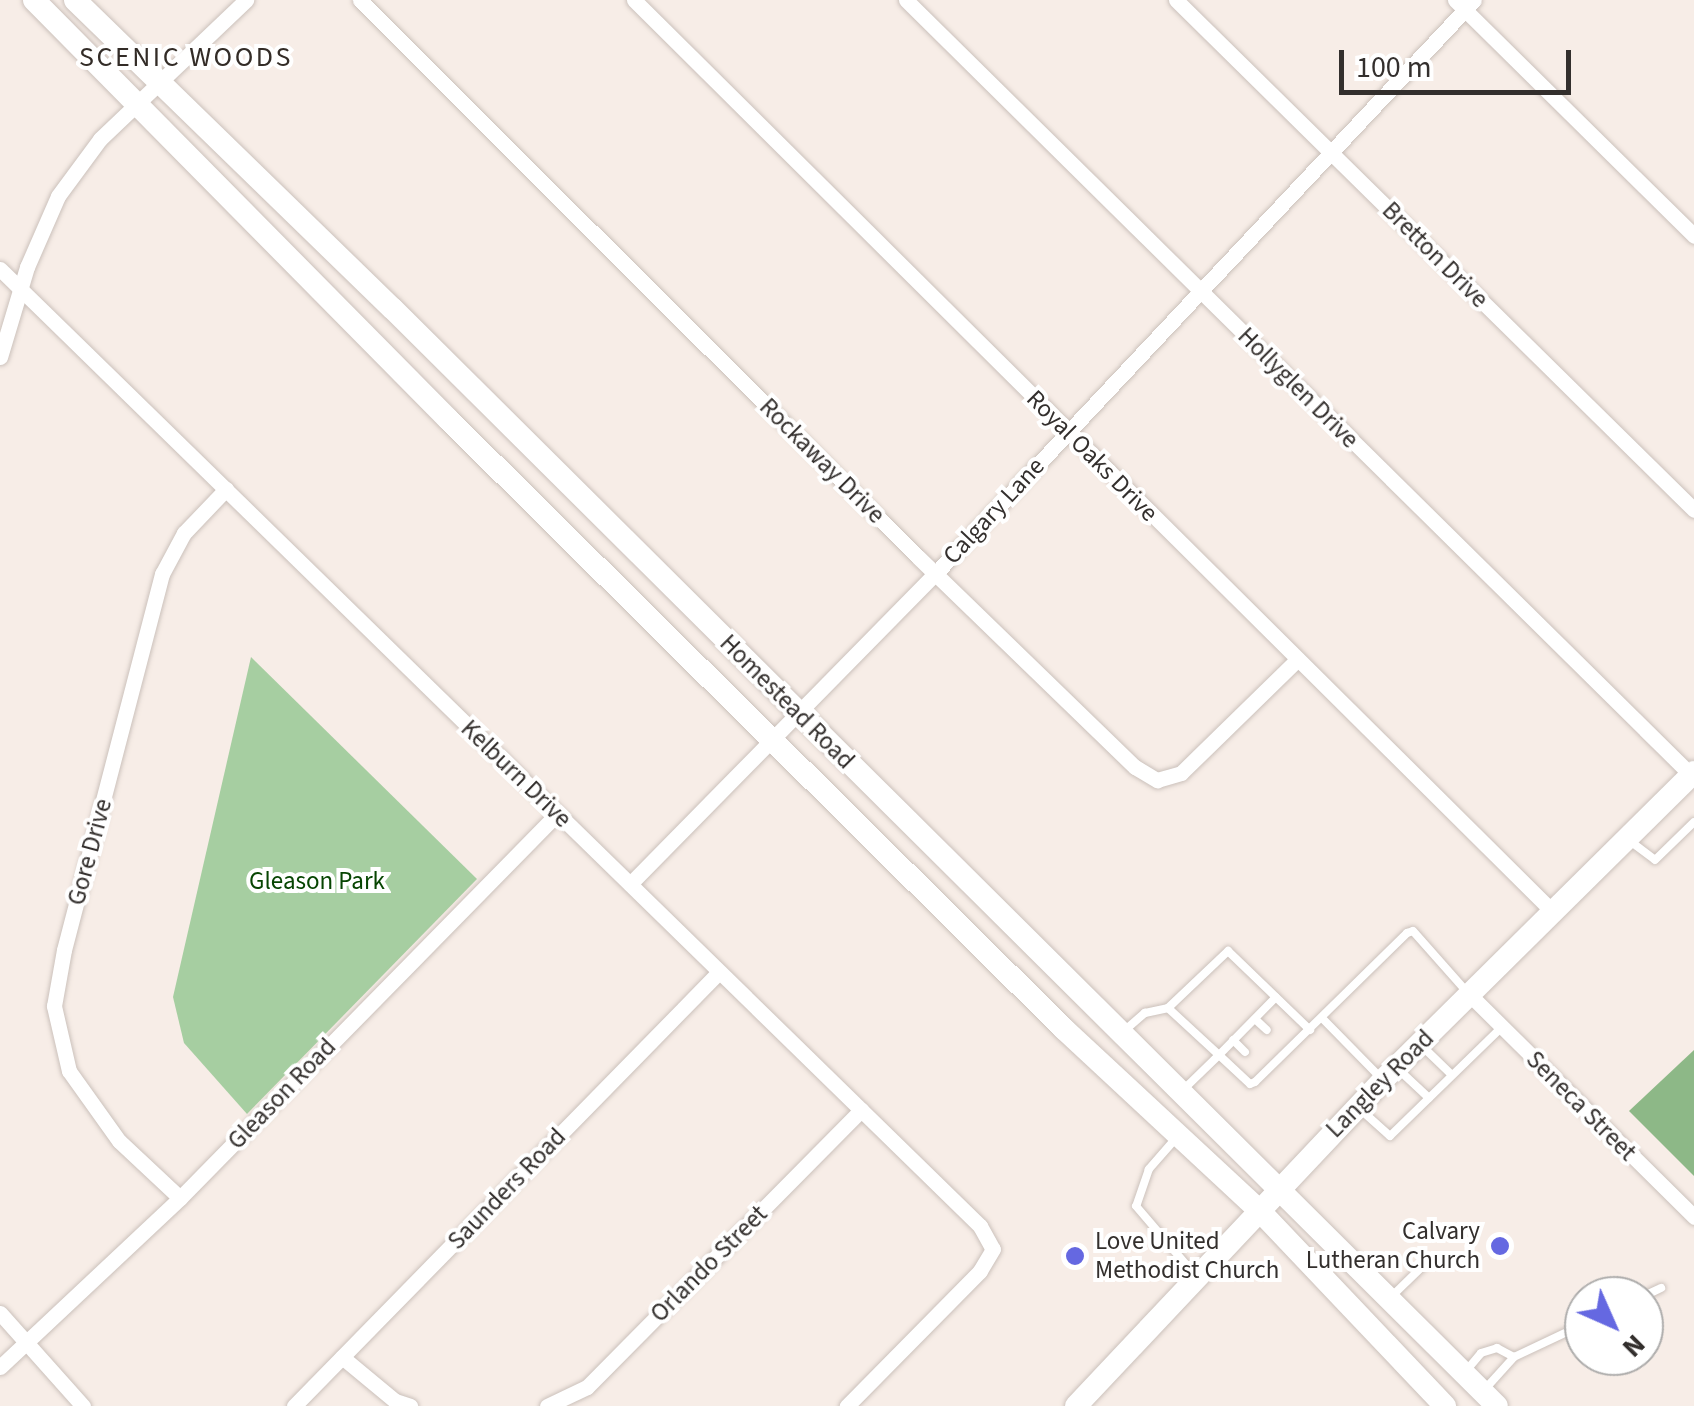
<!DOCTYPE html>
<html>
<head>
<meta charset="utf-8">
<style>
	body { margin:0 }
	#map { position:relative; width:1694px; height:1406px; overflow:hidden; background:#f7ede7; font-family:"Source Sans 3",sans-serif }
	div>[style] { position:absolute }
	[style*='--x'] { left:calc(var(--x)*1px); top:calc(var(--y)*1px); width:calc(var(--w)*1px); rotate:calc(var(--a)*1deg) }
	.green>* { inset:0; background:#a6cea1 }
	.forest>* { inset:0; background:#8db887 }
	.roads { filter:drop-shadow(0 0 2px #cbc1bb) drop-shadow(0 0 2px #cbc1bb) }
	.lane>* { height:8px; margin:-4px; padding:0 4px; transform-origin:4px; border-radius:4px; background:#fff }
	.street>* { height:15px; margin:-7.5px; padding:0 7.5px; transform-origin:7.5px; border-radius:7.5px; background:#fff }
	.secondary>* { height:22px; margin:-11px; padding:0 11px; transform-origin:11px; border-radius:11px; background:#fff }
	.dots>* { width:28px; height:28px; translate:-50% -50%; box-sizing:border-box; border:5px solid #fff; border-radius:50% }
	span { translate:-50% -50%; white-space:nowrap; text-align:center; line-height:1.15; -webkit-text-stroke:8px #fff; paint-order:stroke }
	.street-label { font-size:25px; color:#332f2d }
	.park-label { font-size:25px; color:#074502 }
	.poi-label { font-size:25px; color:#332f2d }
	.right { translate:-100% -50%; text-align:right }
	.left { translate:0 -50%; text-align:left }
	.neighbourhood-label { font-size:28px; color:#332c27; letter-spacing:2.5px }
	.north { position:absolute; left:1564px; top:1276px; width:100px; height:100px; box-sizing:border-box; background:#fff; border:2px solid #adacab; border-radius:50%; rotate:135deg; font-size:28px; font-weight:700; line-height:40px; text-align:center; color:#332f2d }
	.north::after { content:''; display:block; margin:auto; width:35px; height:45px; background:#6568e1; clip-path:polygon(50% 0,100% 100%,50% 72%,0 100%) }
	.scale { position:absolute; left:1339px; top:50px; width:232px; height:45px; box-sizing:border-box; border:5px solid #332f2d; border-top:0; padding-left:12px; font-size:30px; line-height:35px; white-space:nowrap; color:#332f2d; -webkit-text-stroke:8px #fff; paint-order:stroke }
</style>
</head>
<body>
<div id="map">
	<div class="green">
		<div style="clip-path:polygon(251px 657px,477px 879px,247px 1114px,184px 1043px,173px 997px)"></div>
	</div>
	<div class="forest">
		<div style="clip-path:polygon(1694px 1050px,1694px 1176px,1629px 1111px)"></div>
	</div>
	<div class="roads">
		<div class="lane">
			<div style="--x:1630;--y:841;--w:31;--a:37"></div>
			<div style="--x:1655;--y:860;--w:54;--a:-44.3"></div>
			<div style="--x:1168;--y:1008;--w:83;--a:-43.5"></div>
			<div style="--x:1228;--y:951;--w:114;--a:43.9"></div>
			<div style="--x:1322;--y:1018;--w:83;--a:45.5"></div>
			<div style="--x:1255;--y:1019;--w:16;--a:43"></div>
			<div style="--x:1124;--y:1031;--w:28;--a:-41"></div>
			<div style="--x:1145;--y:1013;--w:24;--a:-12"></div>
			<div style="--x:1168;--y:1008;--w:69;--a:42.7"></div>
			<div style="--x:1219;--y:1055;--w:81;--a:-45.5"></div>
			<div style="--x:1233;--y:1040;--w:17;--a:45"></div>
			<div style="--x:1423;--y:1047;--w:40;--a:44"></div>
			<div style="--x:1399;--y:1070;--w:41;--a:43"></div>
			<div style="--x:1184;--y:1089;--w:49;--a:-44.2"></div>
			<div style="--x:1219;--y:1055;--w:42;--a:43.1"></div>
			<div style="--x:1250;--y:1084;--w:5;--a:-22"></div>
			<div style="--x:1255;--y:1082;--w:213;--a:-44.4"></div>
			<div style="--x:1407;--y:933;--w:6;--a:-18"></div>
			<div style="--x:1413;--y:931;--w:80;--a:48.5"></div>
			<div style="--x:1361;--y:1110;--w:39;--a:42"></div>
			<div style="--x:1390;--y:1136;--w:156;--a:-44.2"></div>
			<div style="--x:1177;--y:1137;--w:43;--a:131.2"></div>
			<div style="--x:1149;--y:1169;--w:39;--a:109"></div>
			<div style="--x:1136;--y:1206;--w:89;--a:49.5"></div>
			<div style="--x:1392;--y:1296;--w:46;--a:-44.1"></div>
			<div style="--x:1644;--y:1296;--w:19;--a:-25"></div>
			<div style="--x:1466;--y:1371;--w:23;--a:-50"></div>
			<div style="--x:1481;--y:1353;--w:17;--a:-17"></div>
			<div style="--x:1497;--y:1348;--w:19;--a:28"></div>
			<div style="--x:1486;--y:1388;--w:42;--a:-47.9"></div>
			<div style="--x:1514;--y:1357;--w:77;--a:-25.2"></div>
		</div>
		<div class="street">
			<div style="--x:360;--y:0;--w:788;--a:44.95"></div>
			<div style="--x:918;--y:557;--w:302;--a:44.1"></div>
			<div style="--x:1135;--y:767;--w:26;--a:31"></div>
			<div style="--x:1157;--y:780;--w:25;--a:-16"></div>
			<div style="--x:1181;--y:773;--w:163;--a:-44.3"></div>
			<div style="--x:634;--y:0;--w:1293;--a:44.78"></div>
			<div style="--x:906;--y:0;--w:1103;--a:44.63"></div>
			<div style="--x:1176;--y:0;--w:727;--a:44.55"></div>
			<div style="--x:1455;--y:0;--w:336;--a:44.6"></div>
			<div style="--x:0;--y:269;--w:1370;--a:44.32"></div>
			<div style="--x:980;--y:1226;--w:26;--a:61"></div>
			<div style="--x:993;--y:1249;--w:26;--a:121"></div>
			<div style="--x:980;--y:1271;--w:190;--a:134.6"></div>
			<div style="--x:0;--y:357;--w:94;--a:-73.3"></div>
			<div style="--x:27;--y:267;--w:77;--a:-66.4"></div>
			<div style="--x:58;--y:196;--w:71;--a:-53.6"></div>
			<div style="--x:100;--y:139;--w:202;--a:-43.6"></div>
			<div style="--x:630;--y:884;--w:435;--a:-45.5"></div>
			<div style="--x:935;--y:574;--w:787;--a:-46.8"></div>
			<div style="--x:1469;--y:994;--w:317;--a:44.7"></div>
			<div style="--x:180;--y:1198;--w:83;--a:-136.9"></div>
			<div style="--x:119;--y:1141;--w:86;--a:-125.5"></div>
			<div style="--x:69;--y:1071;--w:67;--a:-103"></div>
			<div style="--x:54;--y:1006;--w:57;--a:-79.9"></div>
			<div style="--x:64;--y:950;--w:389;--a:-75.4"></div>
			<div style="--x:162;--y:574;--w:47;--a:-61.8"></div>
			<div style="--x:184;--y:533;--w:61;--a:-46.3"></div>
			<div style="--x:0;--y:1313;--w:125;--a:48.3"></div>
			<div style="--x:342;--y:1357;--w:69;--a:39.7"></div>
			<div style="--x:395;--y:1401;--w:16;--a:18"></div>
			<div style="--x:0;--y:1367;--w:247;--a:-43.2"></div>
			<div style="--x:180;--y:1198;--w:538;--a:-45.53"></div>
			<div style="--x:294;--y:1406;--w:607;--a:-45.6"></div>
			<div style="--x:547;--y:1406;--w:44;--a:-25.4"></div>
			<div style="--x:587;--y:1387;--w:390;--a:-45.3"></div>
		</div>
		<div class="secondary">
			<div style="--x:34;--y:0;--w:589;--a:45.34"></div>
			<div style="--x:448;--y:419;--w:867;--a:44.72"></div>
			<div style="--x:1064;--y:1029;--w:265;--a:42.9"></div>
			<div style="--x:1258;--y:1209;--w:272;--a:46.5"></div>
			<div style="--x:75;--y:0;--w:443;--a:44.2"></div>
			<div style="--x:393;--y:309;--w:1556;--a:44.82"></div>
			<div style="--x:1076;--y:1406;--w:448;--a:-46.7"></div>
			<div style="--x:1383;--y:1080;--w:438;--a:-44.7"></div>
		</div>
	</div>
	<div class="dots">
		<div style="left:1500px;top:1246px;background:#6568e1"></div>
		<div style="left:1075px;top:1256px;background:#6568e1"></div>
	</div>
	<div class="street-label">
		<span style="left:1435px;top:255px;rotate:45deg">Bretton Drive</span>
		<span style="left:1298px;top:388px;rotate:45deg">Hollyglen Drive</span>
		<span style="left:1092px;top:456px;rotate:45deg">Royal Oaks Drive</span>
		<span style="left:822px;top:461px;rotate:45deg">Rockaway Drive</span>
		<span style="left:994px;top:511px;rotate:-47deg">Calgary Lane</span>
		<span style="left:787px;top:702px;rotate:45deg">Homestead Road</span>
		<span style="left:516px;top:774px;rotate:44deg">Kelburn Drive</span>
		<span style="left:90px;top:852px;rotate:-75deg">Gore Drive</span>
		<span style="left:1380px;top:1084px;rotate:-45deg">Langley Road</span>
		<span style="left:282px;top:1094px;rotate:-46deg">Gleason Road</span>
		<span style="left:1581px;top:1106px;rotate:45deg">Seneca Street</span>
		<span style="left:507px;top:1189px;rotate:-46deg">Saunders Road</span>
		<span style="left:709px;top:1264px;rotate:-45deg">Orlando Street</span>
	</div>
	<div class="park-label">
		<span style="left:317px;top:881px">Gleason Park</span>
	</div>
	<div class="poi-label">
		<span class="right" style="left:1480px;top:1246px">Calvary<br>Lutheran Church</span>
		<span class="left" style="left:1095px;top:1256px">Love United<br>Methodist Church</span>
	</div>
	<div class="neighbourhood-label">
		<span style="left:186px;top:57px">SCENIC WOODS</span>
	</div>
	<div class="north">N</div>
	<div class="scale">100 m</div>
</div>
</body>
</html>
